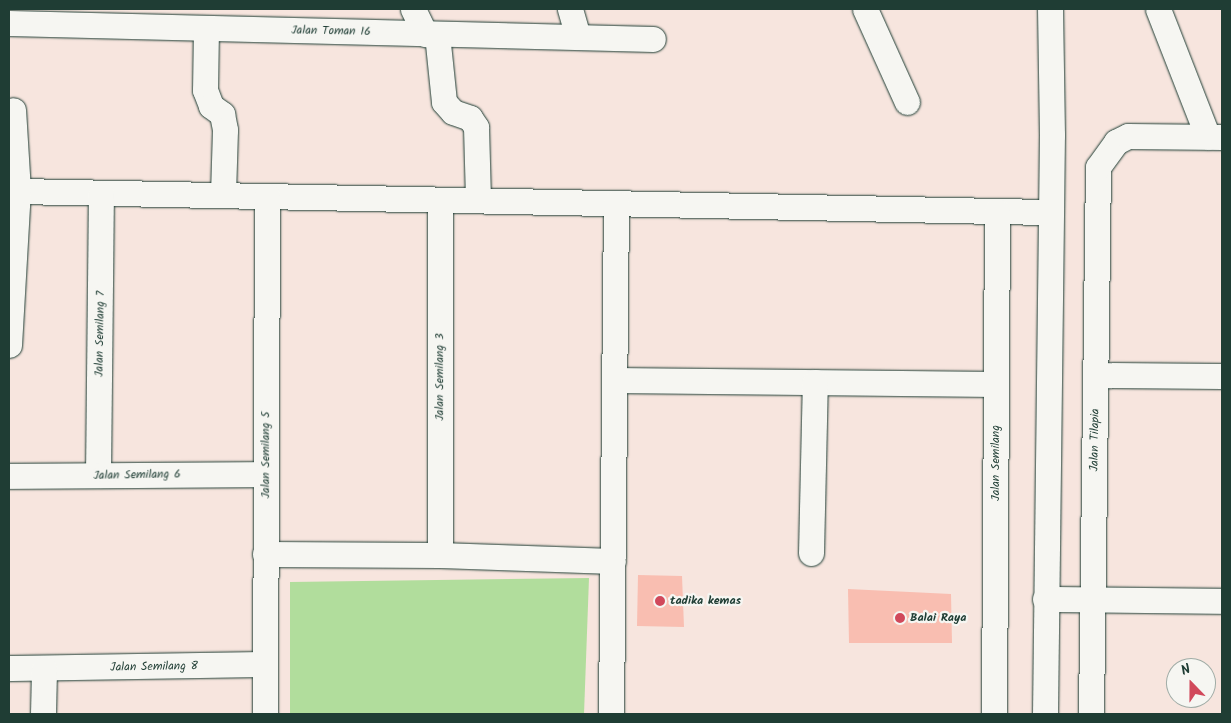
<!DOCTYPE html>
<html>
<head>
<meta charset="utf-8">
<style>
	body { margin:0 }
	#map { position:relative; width:1231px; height:723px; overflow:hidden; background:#f7e5de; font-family:Kalam,sans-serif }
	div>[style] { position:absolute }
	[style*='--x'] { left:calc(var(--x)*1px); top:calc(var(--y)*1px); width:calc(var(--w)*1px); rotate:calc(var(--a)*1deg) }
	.green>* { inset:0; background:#b1dd9c }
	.building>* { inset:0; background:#f9beb1 }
	.roads { filter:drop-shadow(0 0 1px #1f3d34) drop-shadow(0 0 1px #1f3d34) }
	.minor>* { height:25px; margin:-12.5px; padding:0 12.5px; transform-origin:12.5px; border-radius:12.5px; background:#f6f6f2 }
	.dots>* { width:14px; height:14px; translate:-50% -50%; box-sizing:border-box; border:2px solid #f6f6f2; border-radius:50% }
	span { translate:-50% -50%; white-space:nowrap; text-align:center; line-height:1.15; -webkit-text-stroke:4.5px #f6f6f2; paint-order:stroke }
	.street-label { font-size:12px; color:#1f3d34 }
	.poi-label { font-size:12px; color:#1f3d34; font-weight:700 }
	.left { translate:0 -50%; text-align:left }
	.frame { position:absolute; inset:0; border:10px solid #1f3d34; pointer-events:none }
	.north { position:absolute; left:1166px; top:658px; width:50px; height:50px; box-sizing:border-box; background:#f6f6f2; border:1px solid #a0aca6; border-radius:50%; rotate:338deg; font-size:14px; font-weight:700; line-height:20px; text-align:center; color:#1f3d34 }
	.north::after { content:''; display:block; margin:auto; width:18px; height:22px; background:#d1495b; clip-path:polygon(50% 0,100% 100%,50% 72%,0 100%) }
</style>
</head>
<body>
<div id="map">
	<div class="green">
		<div style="clip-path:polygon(589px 578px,584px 714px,290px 714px,290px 582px)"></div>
	</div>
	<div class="building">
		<div style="clip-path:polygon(638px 575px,682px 576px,684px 627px,637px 626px)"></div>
		<div style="clip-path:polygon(848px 589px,951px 594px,952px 643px,849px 643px)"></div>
	</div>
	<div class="roads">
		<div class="minor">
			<div style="--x:413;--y:9;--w:28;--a:64"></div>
			<div style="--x:570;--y:9;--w:29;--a:74"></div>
			<div style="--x:865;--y:9;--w:102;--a:65.7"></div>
			<div style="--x:1158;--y:9;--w:137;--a:68.7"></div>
			<div style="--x:9;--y:23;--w:644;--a:1.42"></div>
			<div style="--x:206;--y:28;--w:62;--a:90.9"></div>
			<div style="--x:205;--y:90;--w:17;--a:69"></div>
			<div style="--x:211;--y:106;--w:14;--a:36"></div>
			<div style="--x:222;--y:114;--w:16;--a:79"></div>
			<div style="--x:225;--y:130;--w:65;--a:91.8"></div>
			<div style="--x:437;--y:34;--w:68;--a:84.1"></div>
			<div style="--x:444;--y:102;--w:13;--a:48"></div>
			<div style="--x:453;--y:112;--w:18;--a:19"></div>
			<div style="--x:470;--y:118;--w:11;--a:56"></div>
			<div style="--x:476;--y:127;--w:73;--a:88.4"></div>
			<div style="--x:18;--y:191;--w:1031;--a:1.17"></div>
			<div style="--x:9;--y:345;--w:154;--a:-86.7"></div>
			<div style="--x:18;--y:191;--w:81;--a:-93.5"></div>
			<div style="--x:1097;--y:375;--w:125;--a:0.5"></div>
			<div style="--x:614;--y:380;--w:382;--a:0.6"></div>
			<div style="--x:98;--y:475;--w:282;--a:-89.4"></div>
			<div style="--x:9;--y:476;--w:257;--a:-0.4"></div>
			<div style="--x:811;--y:553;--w:171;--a:-88.7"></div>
			<div style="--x:265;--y:554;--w:175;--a:0.3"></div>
			<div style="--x:440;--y:555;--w:173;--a:2"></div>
			<div style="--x:440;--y:555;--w:355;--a:-90"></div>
			<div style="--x:1045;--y:599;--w:177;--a:0.6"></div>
			<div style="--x:9;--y:668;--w:256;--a:-0.9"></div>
			<div style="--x:43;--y:714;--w:45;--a:-88.7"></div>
			<div style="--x:265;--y:714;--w:518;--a:-89.78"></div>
			<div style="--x:611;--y:714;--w:511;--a:-89.44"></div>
			<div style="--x:994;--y:714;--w:503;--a:-89.66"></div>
			<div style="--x:1045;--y:714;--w:579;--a:-89.31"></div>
			<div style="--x:1052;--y:135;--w:126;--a:-90.9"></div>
			<div style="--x:1091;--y:714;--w:547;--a:-89.27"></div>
			<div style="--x:1098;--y:167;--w:31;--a:-54"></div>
			<div style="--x:1116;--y:142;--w:13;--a:-27"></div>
			<div style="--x:1128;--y:136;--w:94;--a:0.6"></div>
		</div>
	</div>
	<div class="dots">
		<div style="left:660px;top:601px;background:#d1495b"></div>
		<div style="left:900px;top:618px;background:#d1495b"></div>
	</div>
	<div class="street-label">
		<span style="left:331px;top:31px;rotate:1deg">Jalan Toman 16</span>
		<span style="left:100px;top:334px;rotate:-89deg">Jalan Semilang 7</span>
		<span style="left:440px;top:377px;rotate:-90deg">Jalan Semilang 3</span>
		<span style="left:1095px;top:440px;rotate:-89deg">Jalan Tilapia</span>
		<span style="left:266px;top:455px;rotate:-90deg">Jalan Semilang 5</span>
		<span style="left:996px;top:463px;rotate:-90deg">Jalan Semilang</span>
		<span style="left:137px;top:475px;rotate:-1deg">Jalan Semilang 6</span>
		<span style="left:154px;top:667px;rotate:-1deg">Jalan Semilang 8</span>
	</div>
	<div class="poi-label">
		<span class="left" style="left:670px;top:601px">tadika kemas</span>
		<span class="left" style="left:910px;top:618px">Balai Raya</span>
	</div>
	<div class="frame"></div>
	<div class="north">N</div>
</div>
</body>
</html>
